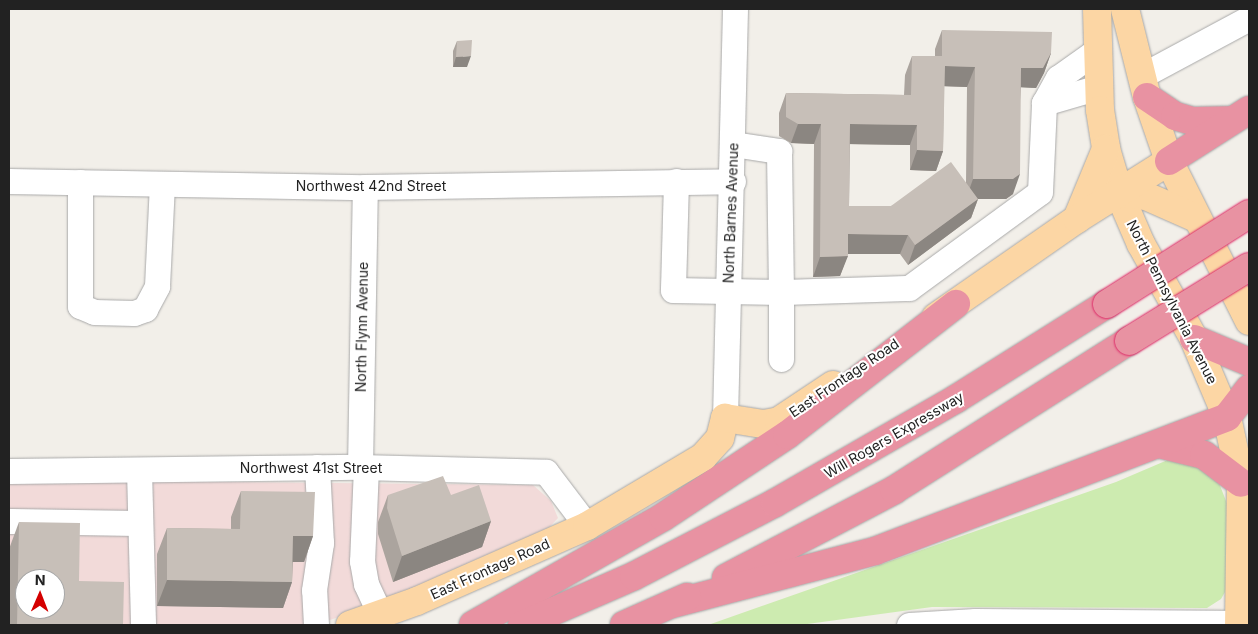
<!DOCTYPE html>
<html>
<head>
<meta charset="utf-8">
<style>
	body { margin:0 }
	#map { position:relative; width:1258px; height:634px; overflow:hidden; background:#f2efe9; font-family:Inter,sans-serif }
	div>[style] { position:absolute }
	[style*='--x'] { left:calc(var(--x)*1px); top:calc(var(--y)*1px); width:calc(var(--w)*1px); rotate:calc(var(--a)*1deg) }
	.commercial>* { inset:0; background:#f2dad9 }
	.grass>* { inset:0; background:#cdebb0 }
	.roads { filter:drop-shadow(0 0 1px #a9a9a9) drop-shadow(0 0 1px #a9a9a9) }
	.minor>* { height:25px; margin:-12.5px; padding:0 12.5px; transform-origin:12.5px; border-radius:12.5px; background:#fff }
	.major>* { height:28px; margin:-14px; padding:0 14px; transform-origin:14px; border-radius:14px; background:#fcd6a4 }
	.highway>* { height:28px; margin:-14px; padding:0 14px; transform-origin:14px; border-radius:14px; background:#e892a2 }
	.bridges { filter:drop-shadow(0 0 1px #dc2a67) drop-shadow(0 0 1px #dc2a67) }
	.highway-bridge>* { height:28px; margin:-14px; padding:0 14px; transform-origin:14px; border-radius:14px; background:#e892a2 }
	.wall>* { inset:0; background:#aba49e }
	.shaded-wall>* { inset:0; background:#8b8681 }
	.building>* { inset:0; background:#c7bfb8 }
	span { translate:-50% -50%; white-space:nowrap; text-align:center; line-height:1.15; -webkit-text-stroke:4px #fff; paint-order:stroke }
	.street-label { font-size:14px; color:#222 }
	.frame { position:absolute; inset:0; border:10px solid #222; pointer-events:none }
	.north { position:absolute; left:15px; top:569px; width:50px; height:50px; box-sizing:border-box; background:#fff; border:1px solid #a7a7a7; border-radius:50%; rotate:1deg; font-size:14px; font-weight:700; line-height:20px; text-align:center; color:#222 }
	.north::after { content:''; display:block; margin:auto; width:18px; height:22px; background:#d40000; clip-path:polygon(50% 0,100% 100%,50% 72%,0 100%) }
</style>
</head>
<body>
<div id="map">
	<div class="commercial">
		<div style="clip-path:polygon(evenodd,9px 480px,533px 485px,551px 501px,558px 518px,538px 539px,459px 574px,316px 625px,9px 625px,9px 480px,25px 579px,55px 579px,55px 609px,25px 609px,25px 579px)"></div>
	</div>
	<div class="grass">
		<div style="clip-path:polygon(1170px 459px,1198px 464px,1219px 483px,1228px 506px,1229px 585px,1221px 599px,1207px 608px,932px 607px,800px 625px,708px 625px,1116px 482px)"></div>
	</div>
	<div class="roads">
		<div class="minor">
			<div style="--x:1141;--y:76;--w:123;--a:-28.2"></div>
			<div style="--x:1044;--y:103;--w:57;--a:-16.2"></div>
			<div style="--x:733;--y:144;--w:47;--a:8.7"></div>
			<div style="--x:779;--y:151;--w:141;--a:89.2"></div>
			<div style="--x:781;--y:292;--w:128;--a:-1.8"></div>
			<div style="--x:909;--y:288;--w:162;--a:-36.2"></div>
			<div style="--x:1040;--y:192;--w:89;--a:-87.4"></div>
			<div style="--x:1044;--y:103;--w:29;--a:-61"></div>
			<div style="--x:1058;--y:78;--w:47;--a:-35.4"></div>
			<div style="--x:9;--y:181;--w:356;--a:1"></div>
			<div style="--x:365;--y:187;--w:368;--a:-0.9"></div>
			<div style="--x:676;--y:181;--w:109;--a:91.6"></div>
			<div style="--x:673;--y:290;--w:108;--a:1.1"></div>
			<div style="--x:781;--y:292;--w:67;--a:90"></div>
			<div style="--x:80;--y:182;--w:124;--a:90"></div>
			<div style="--x:80;--y:306;--w:15;--a:23"></div>
			<div style="--x:94;--y:312;--w:40;--a:1.4"></div>
			<div style="--x:134;--y:313;--w:12;--a:-20"></div>
			<div style="--x:145;--y:309;--w:26;--a:-62"></div>
			<div style="--x:157;--y:286;--w:102;--a:-87.2"></div>
			<div style="--x:725;--y:418;--w:409;--a:-88.6"></div>
			<div style="--x:360;--y:467;--w:280;--a:-89"></div>
			<div style="--x:366;--y:467;--w:94;--a:92.4"></div>
			<div style="--x:362;--y:561;--w:23;--a:80"></div>
			<div style="--x:366;--y:584;--w:33;--a:65"></div>
			<div style="--x:139;--y:470;--w:155;--a:88.5"></div>
			<div style="--x:9;--y:471;--w:351;--a:-0.7"></div>
			<div style="--x:360;--y:467;--w:186;--a:1.5"></div>
			<div style="--x:546;--y:472;--w:68;--a:52.8"></div>
			<div style="--x:9;--y:521;--w:131;--a:0.9"></div>
			<div style="--x:316;--y:625;--w:35;--a:-93"></div>
			<div style="--x:314;--y:590;--w:48;--a:-81.5"></div>
			<div style="--x:321;--y:543;--w:76;--a:-93"></div>
			<div style="--x:909;--y:625;--w:66;--a:-3.5"></div>
			<div style="--x:975;--y:621;--w:274;--a:0.4"></div>
		</div>
		<div class="major">
			<div style="--x:1097;--y:9;--w:101;--a:88.3"></div>
			<div style="--x:1100;--y:110;--w:39;--a:81"></div>
			<div style="--x:1106;--y:149;--w:46;--a:73.5"></div>
			<div style="--x:1119;--y:193;--w:56;--a:66.7"></div>
			<div style="--x:1141;--y:244;--w:109;--a:60.8"></div>
			<div style="--x:1194;--y:339;--w:85;--a:67.1"></div>
			<div style="--x:1227;--y:417;--w:67;--a:78"></div>
			<div style="--x:1241;--y:483;--w:142;--a:90.8"></div>
			<div style="--x:1125;--y:9;--w:91;--a:76"></div>
			<div style="--x:1147;--y:97;--w:68;--a:71"></div>
			<div style="--x:1169;--y:161;--w:179;--a:63.4"></div>
			<div style="--x:1119;--y:193;--w:27;--a:6"></div>
			<div style="--x:1146;--y:196;--w:55;--a:23.7"></div>
			<div style="--x:1077;--y:219;--w:76;--a:-67.5"></div>
			<div style="--x:936;--y:317;--w:172;--a:-34.8"></div>
			<div style="--x:1077;--y:219;--w:109;--a:-32.2"></div>
			<div style="--x:350;--y:625;--w:71;--a:-19.7"></div>
			<div style="--x:417;--y:601;--w:186;--a:-23.8"></div>
			<div style="--x:587;--y:526;--w:135;--a:-30.7"></div>
			<div style="--x:703;--y:457;--w:25;--a:-48"></div>
			<div style="--x:720;--y:438;--w:21;--a:-76"></div>
			<div style="--x:725;--y:418;--w:39;--a:9"></div>
			<div style="--x:764;--y:424;--w:15;--a:-11"></div>
			<div style="--x:779;--y:421;--w:65;--a:-33.7"></div>
		</div>
		<div class="highway">
			<div style="--x:1147;--y:97;--w:34;--a:34"></div>
			<div style="--x:1175;--y:116;--w:19;--a:16"></div>
			<div style="--x:1193;--y:121;--w:39;--a:-1"></div>
			<div style="--x:1169;--y:161;--w:95;--a:-32.5"></div>
			<div style="--x:1194;--y:339;--w:60;--a:22.7"></div>
			<div style="--x:1159;--y:444;--w:46;--a:13.7"></div>
			<div style="--x:1204;--y:455;--w:46;--a:37.1"></div>
			<div style="--x:726;--y:578;--w:190;--a:-27.6"></div>
			<div style="--x:894;--y:490;--w:278;--a:-32.4"></div>
			<div style="--x:672;--y:604;--w:210;--a:-14.6"></div>
			<div style="--x:875;--y:551;--w:377;--a:-20.8"></div>
			<div style="--x:1227;--y:417;--w:36;--a:-52"></div>
			<div style="--x:473;--y:625;--w:219;--a:-29.6"></div>
			<div style="--x:663;--y:517;--w:149;--a:-33.5"></div>
			<div style="--x:787;--y:435;--w:214;--a:-37.8"></div>
			<div style="--x:522;--y:625;--w:122;--a:-23.6"></div>
			<div style="--x:634;--y:576;--w:159;--a:-27.4"></div>
			<div style="--x:775;--y:503;--w:209;--a:-29.9"></div>
			<div style="--x:956;--y:399;--w:178;--a:-32.2"></div>
			<div style="--x:624;--y:625;--w:69;--a:-24"></div>
		</div>
	</div>
	<div class="bridges">
		<div class="highway-bridge">
			<div style="--x:1107;--y:304;--w:168;--a:-32.4"></div>
			<div style="--x:1129;--y:341;--w:141;--a:-31.7"></div>
		</div>
	</div>
	<div class="wall">
		<div style="clip-path:polygon(evenodd,942px 30px,1051px 53px,1044px 73px,1036px 88px,1021px 87px,1013px 194px,1006px 199px,978px 199px,971px 218px,908px 265px,900px 254px,848px 254px,840px 276px,813px 277px,814px 144px,791px 143px,779px 136px,779px 113px,786px 93px,904px 95px,905px 75px,912px 56px,935px 56px,935px 49px,942px 30px,944px 86px,967px 87px,966px 183px,891px 206px,849px 206px,850px 144px,910px 145px,910px 170px,936px 171px,943px 151px,944px 86px)"></div>
		<div style="clip-path:polygon(457px 41px,467px 67px,453px 67px,453px 51px)"></div>
		<div style="clip-path:polygon(241px 491px,313px 536px,304px 562px,293px 562px,292px 582px,283px 608px,157px 606px,157px 554px,167px 528px,231px 529px,231px 517px)"></div>
		<div style="clip-path:polygon(388px 495px,451px 495px,491px 521px,482px 547px,393px 582px,378px 534px,378px 522px)"></div>
		<div style="clip-path:polygon(19px 522px,79px 581px,123px 625px,9px 625px,9px 549px)"></div>
	</div>
	<div class="shaded-wall">
		<div style="clip-path:polygon(1051px 53px,1044px 73px,1036px 88px,1014px 87px,1021px 68px)"></div>
		<div style="clip-path:polygon(471px 56px,467px 67px,453px 67px,456px 57px)"></div>
		<div style="clip-path:polygon(945px 66px,975px 67px,967px 87px,937px 86px)"></div>
		<div style="clip-path:polygon(798px 124px,821px 124px,814px 144px,791px 143px)"></div>
		<div style="clip-path:polygon(850px 124px,917px 125px,910px 145px,843px 144px)"></div>
		<div style="clip-path:polygon(917px 150px,943px 151px,936px 171px,910px 170px)"></div>
		<div style="clip-path:polygon(1020px 174px,1013px 194px,1006px 199px,966px 199px,973px 179px)"></div>
		<div style="clip-path:polygon(978px 199px,971px 218px,908px 265px,915px 245px)"></div>
		<div style="clip-path:polygon(848px 234px,908px 235px,900px 254px,841px 254px)"></div>
		<div style="clip-path:polygon(848px 256px,840px 276px,813px 277px,820px 257px)"></div>
		<div style="clip-path:polygon(491px 521px,482px 547px,393px 582px,402px 556px)"></div>
		<div style="clip-path:polygon(293px 536px,313px 536px,304px 562px,284px 562px)"></div>
		<div style="clip-path:polygon(167px 580px,292px 582px,283px 608px,157px 606px)"></div>
	</div>
	<div class="building">
		<div style="clip-path:polygon(942px 30px,1052px 32px,1051px 53px,1043px 68px,1021px 68px,1020px 174px,1013px 179px,973px 179px,975px 67px,945px 66px,943px 151px,917px 150px,917px 125px,850px 124px,849px 206px,891px 206px,951px 162px,978px 199px,915px 245px,908px 235px,848px 234px,848px 256px,820px 257px,821px 124px,798px 124px,786px 117px,786px 93px,911px 95px,912px 56px,942px 56px)"></div>
		<div style="clip-path:polygon(472px 40px,471px 56px,456px 57px,457px 41px)"></div>
		<div style="clip-path:polygon(443px 476px,451px 495px,479px 485px,491px 521px,402px 556px,387px 508px,388px 495px)"></div>
		<div style="clip-path:polygon(241px 491px,315px 492px,313px 536px,293px 536px,292px 582px,167px 580px,167px 528px,240px 529px)"></div>
		<div style="clip-path:polygon(evenodd,19px 522px,80px 523px,79px 581px,124px 582px,123px 625px,17px 625px,19px 522px,25px 579px,55px 579px,55px 609px,25px 609px,25px 579px)"></div>
	</div>
	<div class="street-label">
		<span style="left:371px;top:186px">Northwest 42nd Street</span>
		<span style="left:731px;top:213px;rotate:-88deg">North Barnes Avenue</span>
		<span style="left:1172px;top:302px;rotate:63deg">North Pennsylvania Avenue</span>
		<span style="left:362px;top:327px;rotate:-89deg">North Flynn Avenue</span>
		<span style="left:844px;top:378px;rotate:-34deg">East Frontage Road</span>
		<span style="left:894px;top:435px;rotate:-30deg">Will Rogers Expressway</span>
		<span style="left:311px;top:468px">Northwest 41st Street</span>
		<span style="left:490px;top:569px;rotate:-24deg">East Frontage Road</span>
	</div>
	<div class="frame"></div>
	<div class="north">N</div>
</div>
</body>
</html>
